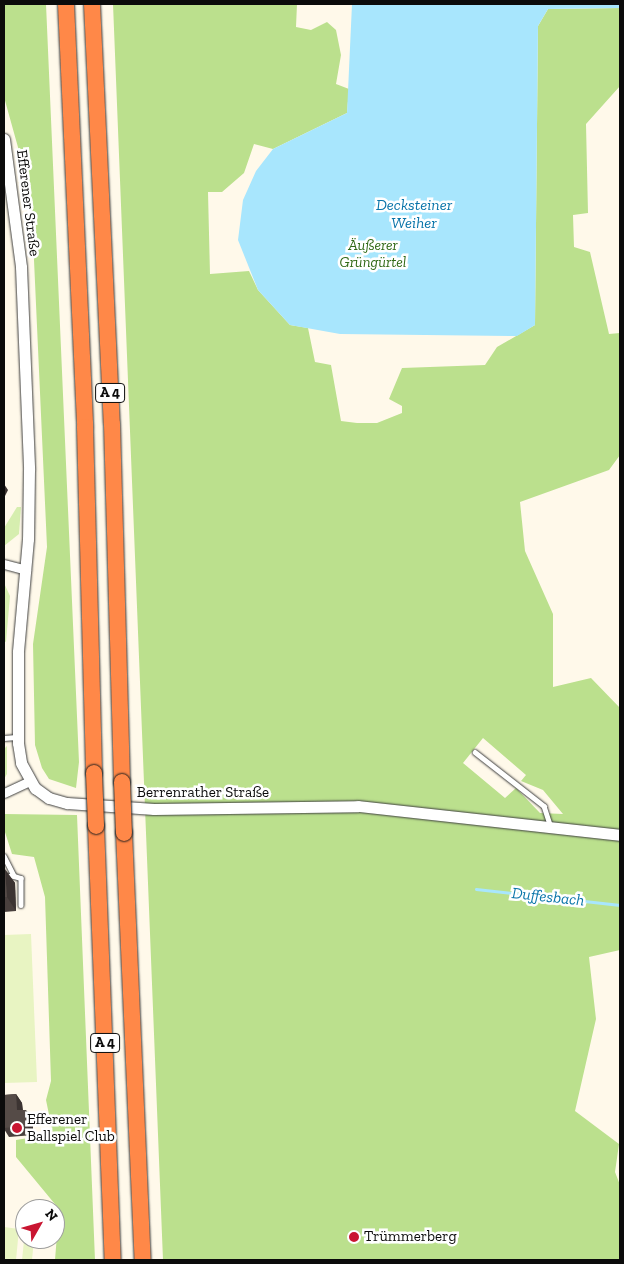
<!DOCTYPE html>
<html>
<head>
<meta charset="utf-8">
<style>
	body { margin:0 }
	#map { position:relative; width:624px; height:1264px; overflow:hidden; background:#fff9ea; font-family:"Zilla Slab",serif }
	div>[style] { position:absolute }
	[style*='--x'] { left:calc(var(--x)*1px); top:calc(var(--y)*1px); width:calc(var(--w)*1px); rotate:calc(var(--a)*1deg) }
	.green>* { inset:0; background:#d6eeaf }
	.forest>* { inset:0; background:#bbe08d }
	.pitch>* { inset:0; background:#e8f4c2 }
	.water>* { inset:0; background:#a8e6fd }
	.stream>* { height:3px; margin:-1.5px; padding:0 1.5px; transform-origin:1.5px; border-radius:1.5px; background:#a8e6fd }
	.roads { filter:drop-shadow(0 0 1px #3e3e3e) drop-shadow(0 0 1px #3e3e3e) }
	.service>* { height:4.5px; margin:-2.25px; padding:0 2.25px; transform-origin:2.25px; border-radius:2.25px; background:#fff }
	.minor>* { height:9px; margin:-4.5px; padding:0 4.5px; transform-origin:4.5px; border-radius:4.5px; background:#fff }
	.tertiary>* { height:11px; margin:-5.5px; padding:0 5.5px; transform-origin:5.5px; border-radius:5.5px; background:#fff }
	.motorway>* { height:16px; margin:-8px; padding:0 8px; transform-origin:8px; border-radius:8px; background:#ff8848 }
	.bridges { filter:drop-shadow(0 0 1px #1c1c1c) drop-shadow(0 0 1px #1c1c1c) }
	.motorway-bridge>* { height:16px; margin:-8px; padding:0 8px; transform-origin:8px; border-radius:8px; background:#ff8848 }
	.wall>* { inset:0; background:#49403d }
	.shaded-wall>* { inset:0; background:#3c3432 }
	.building>* { inset:0; background:#554b47 }
	.dots>* { width:14px; height:14px; translate:-50% -50%; box-sizing:border-box; border:2px solid #fff; border-radius:50% }
	span { translate:-50% -50%; white-space:nowrap; text-align:center; line-height:1.15; -webkit-text-stroke:5px #fff; paint-order:stroke }
	.shield-label span { padding:1px 4px; background:#fff; border:1px solid; border-radius:4px; -webkit-text-stroke-width:0 }
	.shield-label { font-size:14px; color:#0b0b0b; font-weight:700 }
	.street-label { font-size:15px; color:#0b0b0b }
	.park-label { font-size:15px; color:#306916; font-style:italic }
	.poi-label { font-size:15px; color:#0b0b0b }
	.left { translate:0 -50%; text-align:left }
	.water-label { font-size:16px; color:#0874a9; font-style:italic }
	.frame { position:absolute; inset:0; border:5px solid #0b0b0b; pointer-events:none }
	.north { position:absolute; left:15px; top:1199px; width:50px; height:50px; box-sizing:border-box; background:#fff; border:1px solid #9d9d9d; border-radius:50%; rotate:52deg; font-size:14px; font-weight:700; line-height:20px; text-align:center; color:#0b0b0b }
	.north::after { content:''; display:block; margin:auto; width:18px; height:22px; background:#c91531; clip-path:polygon(50% 0,100% 100%,50% 72%,0 100%) }
</style>
</head>
<body>
<div id="map">
	<div class="green">
		<div style="clip-path:polygon(17px 507px,21px 507px,19px 534px,4px 546px,4px 528px)"></div>
		<div style="clip-path:polygon(4px 583px,10px 596px,6px 642px,4px 641px)"></div>
		<div style="clip-path:polygon(7px 746px,7px 774px,4px 779px,4px 749px)"></div>
	</div>
	<div class="forest">
		<div style="clip-path:polygon(4px 4px,46px 4px,79px 762px,76px 788px,49px 779px,42px 768px,35px 745px,33px 644px,47px 547px,31px 194px,4px 97px)"></div>
		<div style="clip-path:polygon(evenodd,113px 4px,297px 4px,296px 27px,311px 30px,327px 22px,336px 30px,341px 55px,336px 84px,349px 89px,347px 113px,273px 149px,254px 144px,244px 173px,222px 192px,208px 192px,210px 274px,249px 271px,258px 290px,290px 325px,308px 328px,315px 362px,331px 365px,341px 421px,357px 423px,377px 423px,402px 413px,402px 406px,389px 399px,402px 368px,485px 365px,497px 347px,535px 325px,538px 26px,548px 9px,620px 8px,620px 86px,586px 124px,588px 213px,573px 215px,574px 247px,590px 252px,609px 334px,620px 333px,620px 455px,609px 470px,520px 502px,525px 551px,553px 614px,553px 687px,591px 678px,620px 708px,620px 950px,589px 957px,596px 1019px,575px 1111px,619px 1144px,615px 1172px,620px 1185px,620px 1260px,163px 1260px,113px 4px,483px 738px,526px 775px,521px 781px,543px 790px,563px 814px,540px 813px,516px 788px,505px 798px,463px 763px,483px 738px)"></div>
		<div style="clip-path:polygon(4px 814px,77px 815px,95px 1260px,55px 1260px,59px 1209px,16px 1157px,16px 1140px,53px 1134px,46px 1100px,51px 1081px,45px 897px,34px 857px,12px 854px,4px 829px)"></div>
	</div>
	<div class="pitch">
		<div style="clip-path:polygon(31px 934px,37px 1082px,4px 1083px,4px 935px)"></div>
		<div style="clip-path:polygon(4px 1227px,19px 1229px,16px 1260px,4px 1260px)"></div>
		<div style="clip-path:polygon(25px 1231px,25px 1239px,34px 1239px,32px 1260px,22px 1260px)"></div>
	</div>
	<div class="water">
		<div style="clip-path:polygon(352px 4px,620px 4px,620px 8px,548px 9px,538px 26px,535px 325px,517px 336px,340px 334px,290px 325px,258px 290px,238px 240px,243px 200px,256px 171px,273px 149px,347px 113px)"></div>
	</div>
	<div class="stream">
		<div style="--x:476;--y:889;--w:145;--a:6.3"></div>
	</div>
	<div class="roads">
		<div class="service">
			<div style="--x:4;--y:738;--w:12;--a:-5"></div>
			<div style="--x:475;--y:752;--w:88;--a:38"></div>
			<div style="--x:544;--y:806;--w:20;--a:72"></div>
			<div style="--x:4;--y:856;--w:22;--a:63"></div>
			<div style="--x:14;--y:876;--w:10;--a:174"></div>
			<div style="--x:14;--y:876;--w:7;--a:16"></div>
			<div style="--x:21;--y:878;--w:27;--a:90"></div>
		</div>
		<div class="minor">
			<div style="--x:4;--y:564;--w:23;--a:15"></div>
			<div style="--x:4;--y:793;--w:29;--a:-25"></div>
		</div>
		<div class="tertiary">
			<div style="--x:4;--y:139;--w:129;--a:82.4"></div>
			<div style="--x:21;--y:267;--w:203;--a:87.7"></div>
			<div style="--x:29;--y:470;--w:69;--a:90.8"></div>
			<div style="--x:28;--y:539;--w:113;--a:95.1"></div>
			<div style="--x:18;--y:652;--w:91;--a:90"></div>
			<div style="--x:18;--y:743;--w:20;--a:81"></div>
			<div style="--x:21;--y:763;--w:29;--a:61"></div>
			<div style="--x:35;--y:788;--w:17;--a:36"></div>
			<div style="--x:49;--y:798;--w:19;--a:16"></div>
			<div style="--x:67;--y:803;--w:87;--a:3.9"></div>
			<div style="--x:154;--y:809;--w:204;--a:-0.8"></div>
			<div style="--x:358;--y:806;--w:264;--a:6.3"></div>
		</div>
		<div class="motorway">
			<div style="--x:66;--y:4;--w:423;--a:87.4"></div>
			<div style="--x:85;--y:427;--w:346;--a:88.5"></div>
			<div style="--x:92;--y:4;--w:420;--a:87.3"></div>
			<div style="--x:112;--y:424;--w:358;--a:88.4"></div>
			<div style="--x:96;--y:826;--w:434;--a:87.8"></div>
			<div style="--x:124;--y:833;--w:427;--a:87.5"></div>
		</div>
	</div>
	<div class="bridges">
		<div class="motorway-bridge">
			<div style="--x:94;--y:773;--w:53;--a:87.8"></div>
			<div style="--x:122;--y:782;--w:51;--a:87.8"></div>
		</div>
	</div>
	<div class="wall">
		<div style="clip-path:polygon(4px 869px,15px 883px,16px 911px,4px 912px)"></div>
		<div style="clip-path:polygon(16px 1094px,22px 1103px,23px 1110px,33px 1119px,33px 1135px,9px 1137px,4px 1129px,4px 1095px)"></div>
	</div>
	<div class="shaded-wall">
		<div style="clip-path:polygon(4px 484px,8px 490px,4px 498px)"></div>
		<div style="clip-path:polygon(5px 869px,15px 883px,16px 911px,7px 897px)"></div>
		<div style="clip-path:polygon(16px 1094px,22px 1103px,23px 1119px,17px 1110px)"></div>
		<div style="clip-path:polygon(26px 1110px,33px 1119px,33px 1135px,27px 1126px)"></div>
	</div>
	<div class="building">
		<div style="clip-path:polygon(4px 869px,5px 869px,7px 897px,4px 897px)"></div>
		<div style="clip-path:polygon(16px 1094px,17px 1110px,26px 1110px,27px 1126px,4px 1128px,4px 1095px)"></div>
	</div>
	<div class="dots">
		<div style="left:17px;top:1128px;background:#c91531"></div>
		<div style="left:354px;top:1237px;background:#c91531"></div>
	</div>
	<div class="shield-label">
		<span style="left:110px;top:393px">A 4</span>
		<span style="left:105px;top:1043px">A 4</span>
	</div>
	<div class="street-label">
		<span style="left:28px;top:203px;rotate:83deg">Efferener Straße</span>
		<span style="left:203px;top:793px">Berrenrather Straße</span>
	</div>
	<div class="park-label">
		<span style="left:373px;top:254px">Äußerer<br>Grüngürtel</span>
	</div>
	<div class="poi-label">
		<span class="left" style="left:27px;top:1128px">Efferener<br>Ballspiel Club</span>
		<span class="left" style="left:364px;top:1237px">Trümmerberg</span>
	</div>
	<div class="water-label">
		<span style="left:414px;top:214px">Decksteiner<br>Weiher</span>
		<span style="left:548px;top:897px;rotate:6deg">Duffesbach</span>
	</div>
	<div class="frame"></div>
	<div class="north">N</div>
</div>
</body>
</html>
